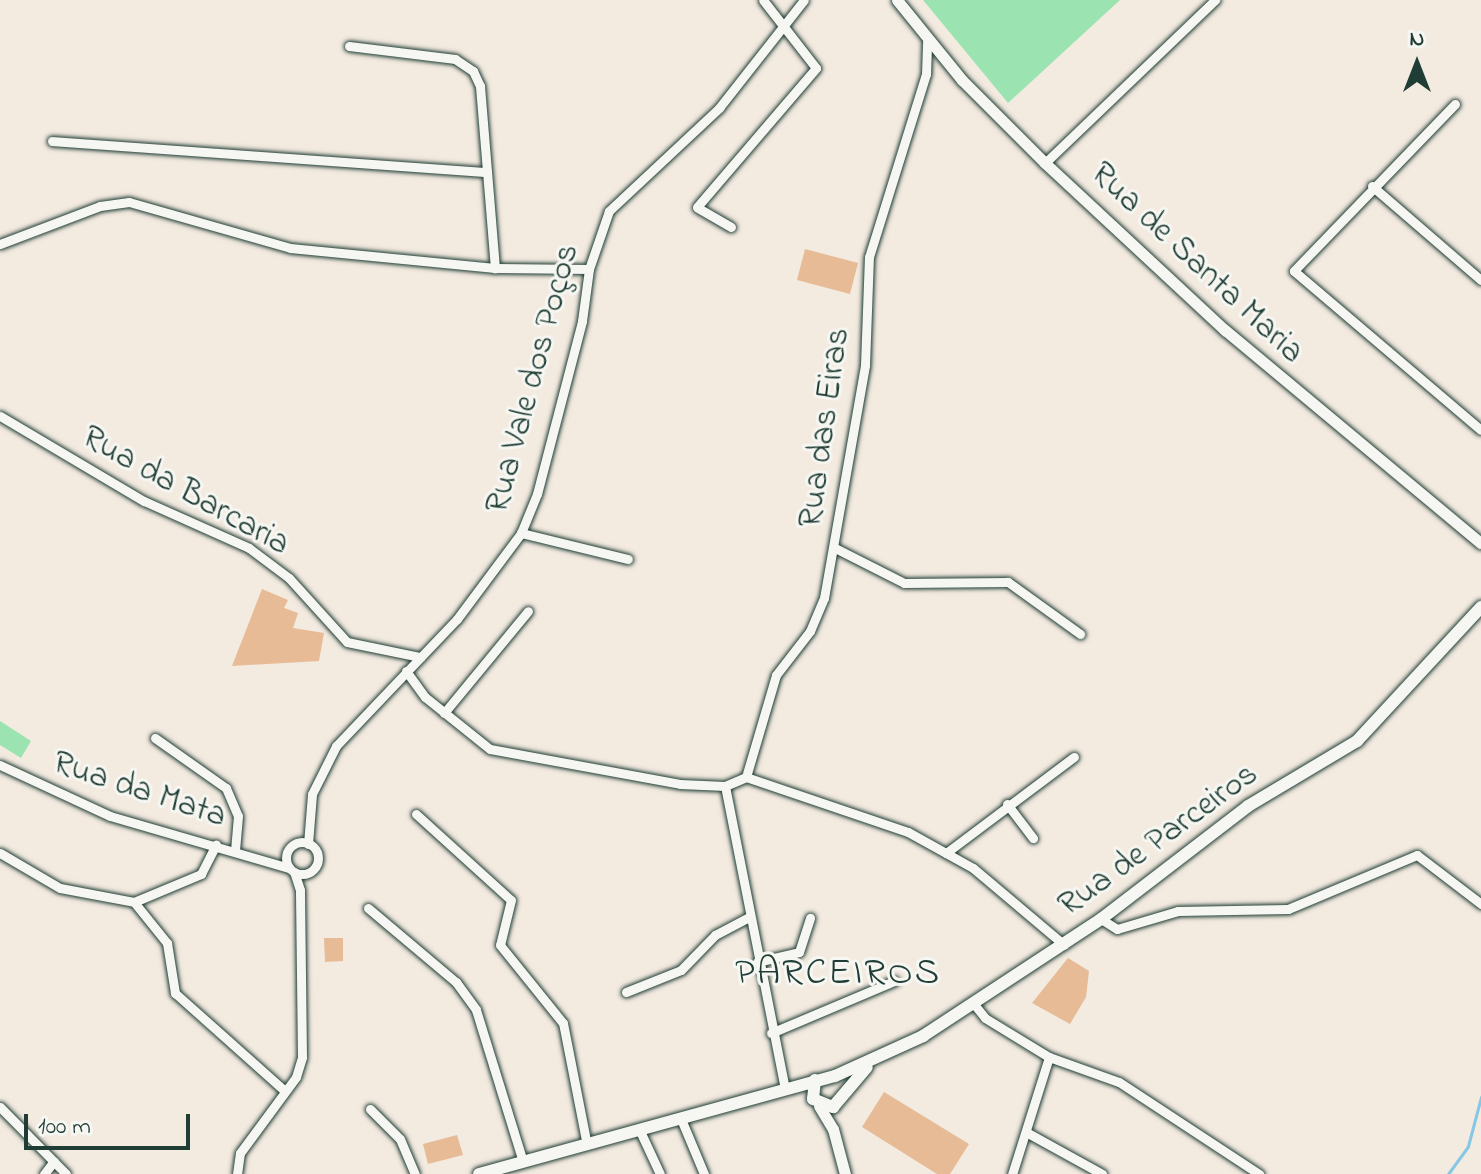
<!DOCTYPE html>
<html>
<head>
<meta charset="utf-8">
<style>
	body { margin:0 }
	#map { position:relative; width:1481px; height:1174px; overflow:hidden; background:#f3eae0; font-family:"Indie Flower",sans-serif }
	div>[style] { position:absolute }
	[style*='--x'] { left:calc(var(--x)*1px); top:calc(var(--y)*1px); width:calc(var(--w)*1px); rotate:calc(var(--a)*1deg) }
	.green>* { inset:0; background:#9be4b2 }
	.stream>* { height:3px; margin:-1.5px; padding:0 1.5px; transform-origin:1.5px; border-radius:1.5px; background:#86c7e6 }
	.building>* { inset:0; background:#e6bb96 }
	.roads { filter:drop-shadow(0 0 2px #1f3d34) drop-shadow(0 0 2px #1f3d34) }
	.minor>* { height:9px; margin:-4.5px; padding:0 4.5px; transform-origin:4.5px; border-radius:4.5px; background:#f6f6f2 }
	.minor>.ring { margin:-4.5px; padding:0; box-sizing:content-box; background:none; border:9px solid #f6f6f2; border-radius:50% }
	.tertiary>* { height:11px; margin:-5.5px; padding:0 5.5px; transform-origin:5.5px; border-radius:5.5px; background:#f6f6f2 }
	.secondary>* { height:12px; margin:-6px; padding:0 6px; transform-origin:6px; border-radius:6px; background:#f6f6f2 }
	span { translate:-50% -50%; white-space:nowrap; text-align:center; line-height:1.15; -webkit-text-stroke:6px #f6f6f2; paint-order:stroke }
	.street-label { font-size:34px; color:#1f3d34 }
	.quarter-label { font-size:38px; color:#1f3d34; letter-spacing:2px }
	.north { position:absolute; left:1377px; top:24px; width:80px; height:80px; -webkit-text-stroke:6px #f6f6f2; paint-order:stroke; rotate:0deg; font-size:22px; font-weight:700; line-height:32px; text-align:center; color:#1f3d34 }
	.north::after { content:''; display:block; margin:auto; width:28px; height:36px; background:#1f3d34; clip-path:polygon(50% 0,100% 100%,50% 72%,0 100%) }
	.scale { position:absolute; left:24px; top:1114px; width:166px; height:36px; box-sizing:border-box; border:4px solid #1f3d34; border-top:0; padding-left:10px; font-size:24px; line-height:28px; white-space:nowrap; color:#1f3d34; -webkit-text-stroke:6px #f6f6f2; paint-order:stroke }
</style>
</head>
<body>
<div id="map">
	<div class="green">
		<div style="clip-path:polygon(923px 0,1120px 0,1008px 103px)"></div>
		<div style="clip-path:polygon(0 721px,31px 741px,21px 758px,0 745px)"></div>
	</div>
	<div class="stream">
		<div style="--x:1448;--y:1174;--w:34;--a:-54"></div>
		<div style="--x:1468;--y:1146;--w:51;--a:-75.1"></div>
	</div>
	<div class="building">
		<div style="clip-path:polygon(805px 249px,858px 263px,850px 294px,797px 280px)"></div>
		<div style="clip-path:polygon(262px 589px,288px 600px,284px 608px,298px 613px,293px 628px,324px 633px,319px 661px,232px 666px)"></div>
		<div style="clip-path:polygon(324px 938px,343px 938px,343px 961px,325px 962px)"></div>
		<div style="clip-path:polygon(1068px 958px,1089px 971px,1086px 997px,1070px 1024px,1032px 1003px)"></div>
		<div style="clip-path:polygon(884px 1092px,969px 1144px,950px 1174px,937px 1174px,862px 1127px)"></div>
		<div style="clip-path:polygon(457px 1135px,463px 1155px,428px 1164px,423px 1144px)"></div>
	</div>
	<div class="roads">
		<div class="minor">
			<div style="--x:349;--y:46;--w:107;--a:7"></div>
			<div style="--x:455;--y:59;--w:22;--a:34"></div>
			<div style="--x:473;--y:71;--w:17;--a:65"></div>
			<div style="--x:480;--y:86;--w:183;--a:85.3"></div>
			<div style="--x:1455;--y:104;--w:232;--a:134"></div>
			<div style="--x:1294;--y:271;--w:245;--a:40.4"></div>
			<div style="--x:52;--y:141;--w:436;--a:4.1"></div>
			<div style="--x:1045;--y:163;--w:236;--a:-43.8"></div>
			<div style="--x:1372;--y:186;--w:144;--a:40.8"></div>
			<div style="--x:731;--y:227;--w:39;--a:-150"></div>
			<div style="--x:697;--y:207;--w:183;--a:-49.4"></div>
			<div style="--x:816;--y:68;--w:86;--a:-127.9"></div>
			<div style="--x:0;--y:244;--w:107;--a:-20.8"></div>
			<div style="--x:100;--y:206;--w:29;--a:-8"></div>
			<div style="--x:129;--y:202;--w:167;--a:15.9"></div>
			<div style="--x:290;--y:248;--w:206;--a:5.6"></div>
			<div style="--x:495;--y:268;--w:94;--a:0.6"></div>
			<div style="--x:0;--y:416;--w:167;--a:30.6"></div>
			<div style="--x:144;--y:501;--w:115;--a:24.1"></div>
			<div style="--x:249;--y:548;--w:50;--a:36.9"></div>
			<div style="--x:289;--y:578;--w:86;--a:47.8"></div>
			<div style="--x:347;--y:642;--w:75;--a:11.6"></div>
			<div style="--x:521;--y:533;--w:110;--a:13.7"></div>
			<div style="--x:835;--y:548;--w:77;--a:26.9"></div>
			<div style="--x:904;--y:583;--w:104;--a:-0.6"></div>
			<div style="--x:1008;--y:582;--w:89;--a:35.8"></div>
			<div style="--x:406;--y:671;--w:32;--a:54"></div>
			<div style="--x:425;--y:697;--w:83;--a:38.7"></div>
			<div style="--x:490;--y:749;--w:193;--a:10.4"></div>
			<div style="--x:680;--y:784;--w:45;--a:2.5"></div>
			<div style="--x:725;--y:786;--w:23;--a:-23"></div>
			<div style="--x:746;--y:777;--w:171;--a:18.8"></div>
			<div style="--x:908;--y:832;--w:74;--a:29"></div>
			<div style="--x:973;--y:868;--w:119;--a:40.2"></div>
			<div style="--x:444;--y:713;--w:132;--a:-50.5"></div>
			<div style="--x:155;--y:738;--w:87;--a:35.2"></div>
			<div style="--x:226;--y:788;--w:30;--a:67"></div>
			<div style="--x:238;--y:816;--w:34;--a:95"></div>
			<div style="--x:0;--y:765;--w:121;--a:24.9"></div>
			<div style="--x:110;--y:816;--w:186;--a:16.2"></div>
			<div style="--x:746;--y:777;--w:106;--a:-73.6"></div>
			<div style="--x:776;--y:675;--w:56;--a:-52.3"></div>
			<div style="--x:810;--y:631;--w:36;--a:-67"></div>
			<div style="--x:824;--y:598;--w:237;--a:-80"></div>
			<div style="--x:865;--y:365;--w:108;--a:-87.9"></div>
			<div style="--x:869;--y:257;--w:192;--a:-72.7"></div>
			<div style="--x:926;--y:74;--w:34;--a:-88"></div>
			<div style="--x:725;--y:786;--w:310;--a:78.8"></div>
			<div style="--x:1007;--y:804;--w:43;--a:52.6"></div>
			<div style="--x:416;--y:814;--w:128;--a:42.2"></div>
			<div style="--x:511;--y:900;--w:46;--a:103.7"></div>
			<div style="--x:500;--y:945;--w:100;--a:51.1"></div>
			<div style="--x:563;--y:1023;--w:124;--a:78.9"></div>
			<div class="ring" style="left:286px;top:842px;width:23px;height:23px"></div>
			<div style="--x:308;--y:844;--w:50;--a:-85.4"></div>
			<div style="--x:312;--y:794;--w:54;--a:-63.4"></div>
			<div style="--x:336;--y:746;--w:175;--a:-46.4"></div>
			<div style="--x:457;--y:619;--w:107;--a:-53.3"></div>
			<div style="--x:521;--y:533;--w:42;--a:-67.7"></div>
			<div style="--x:537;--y:494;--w:179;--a:-75.4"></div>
			<div style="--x:582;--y:321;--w:52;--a:-82.3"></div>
			<div style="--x:589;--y:269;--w:61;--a:-71"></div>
			<div style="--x:609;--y:211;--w:151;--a:-43.1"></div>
			<div style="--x:719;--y:108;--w:137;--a:-51.8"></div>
			<div style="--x:0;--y:853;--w:69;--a:30.3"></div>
			<div style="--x:60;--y:888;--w:75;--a:10.7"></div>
			<div style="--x:134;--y:902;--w:53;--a:51.2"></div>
			<div style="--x:167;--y:943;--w:51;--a:80.9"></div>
			<div style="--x:175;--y:993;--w:147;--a:41.7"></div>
			<div style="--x:946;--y:853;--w:160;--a:-36.9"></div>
			<div style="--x:134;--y:902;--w:73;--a:-22.7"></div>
			<div style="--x:201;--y:874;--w:33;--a:-63"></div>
			<div style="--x:368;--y:908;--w:115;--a:40.1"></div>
			<div style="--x:456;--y:982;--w:34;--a:54"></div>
			<div style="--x:476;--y:1010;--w:159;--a:72.8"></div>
			<div style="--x:1101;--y:919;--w:19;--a:32"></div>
			<div style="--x:1117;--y:929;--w:64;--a:-16.4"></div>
			<div style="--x:1178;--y:911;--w:110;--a:-1"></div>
			<div style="--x:1288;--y:909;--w:140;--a:-22.7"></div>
			<div style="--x:1417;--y:855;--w:81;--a:37.4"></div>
			<div style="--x:757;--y:962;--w:43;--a:-13.4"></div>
			<div style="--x:799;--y:952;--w:36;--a:-72"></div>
			<div style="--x:626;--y:992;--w:59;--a:-21.8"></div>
			<div style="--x:681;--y:970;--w:49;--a:-45.8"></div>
			<div style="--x:715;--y:935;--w:38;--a:-28"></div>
			<div style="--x:973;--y:1003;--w:19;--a:51"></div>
			<div style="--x:985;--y:1018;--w:75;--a:31.4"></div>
			<div style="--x:1049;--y:1057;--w:123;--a:107.5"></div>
			<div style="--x:771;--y:1033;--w:134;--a:-22.9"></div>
			<div style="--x:1049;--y:1057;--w:74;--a:19.7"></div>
			<div style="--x:1119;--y:1082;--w:168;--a:33.3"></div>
			<div style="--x:0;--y:1107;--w:94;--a:45.4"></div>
			<div style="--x:370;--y:1109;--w:42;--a:45"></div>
			<div style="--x:400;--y:1139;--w:38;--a:67"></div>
			<div style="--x:681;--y:1119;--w:60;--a:67.3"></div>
			<div style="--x:640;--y:1131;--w:47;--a:65.1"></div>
			<div style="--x:1026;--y:1132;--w:87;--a:28.9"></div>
			<div style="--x:44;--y:1174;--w:16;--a:-52"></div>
			<div style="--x:237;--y:1174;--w:21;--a:-82"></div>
			<div style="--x:240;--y:1153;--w:94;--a:-53.6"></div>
			<div style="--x:296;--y:1077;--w:21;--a:-73"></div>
			<div style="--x:302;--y:1057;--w:167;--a:-90.7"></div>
			<div style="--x:300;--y:890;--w:19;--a:-108"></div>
		</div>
		<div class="tertiary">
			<div style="--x:897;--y:0;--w:103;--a:50.9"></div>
			<div style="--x:962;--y:80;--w:117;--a:45"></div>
			<div style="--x:1045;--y:163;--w:246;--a:42.9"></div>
			<div style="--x:1225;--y:330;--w:333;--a:39.8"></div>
			<div style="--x:819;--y:1106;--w:27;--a:59"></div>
			<div style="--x:833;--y:1129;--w:47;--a:75.1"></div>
		</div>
		<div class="secondary">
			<div style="--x:815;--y:1080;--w:19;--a:96"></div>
			<div style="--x:813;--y:1099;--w:22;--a:22"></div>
			<div style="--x:833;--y:1107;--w:52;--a:-49.6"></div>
			<div style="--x:479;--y:1174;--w:369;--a:-15.4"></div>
			<div style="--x:835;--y:1076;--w:97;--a:-24.4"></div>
			<div style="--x:923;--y:1036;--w:213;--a:-33.3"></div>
			<div style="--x:1101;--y:919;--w:185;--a:-37.5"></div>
			<div style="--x:1248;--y:806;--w:127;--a:-30.8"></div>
			<div style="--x:1357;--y:741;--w:183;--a:-47.2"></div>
		</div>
	</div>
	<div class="street-label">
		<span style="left:1196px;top:264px;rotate:43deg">Rua de Santa Maria</span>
		<span style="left:534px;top:379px;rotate:-75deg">Rua Vale dos Poços</span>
		<span style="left:826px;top:428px;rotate:-82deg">Rua das Eiras</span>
		<span style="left:185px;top:492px;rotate:29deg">Rua da Barcaria</span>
		<span style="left:139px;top:791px;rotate:18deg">Rua da Mata</span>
		<span style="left:1159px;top:841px;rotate:-36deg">Rua de Parceiros</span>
	</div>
	<div class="quarter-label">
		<span style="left:838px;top:975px">PARCEIROS</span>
	</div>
	<div class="north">N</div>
	<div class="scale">100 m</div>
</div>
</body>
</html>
